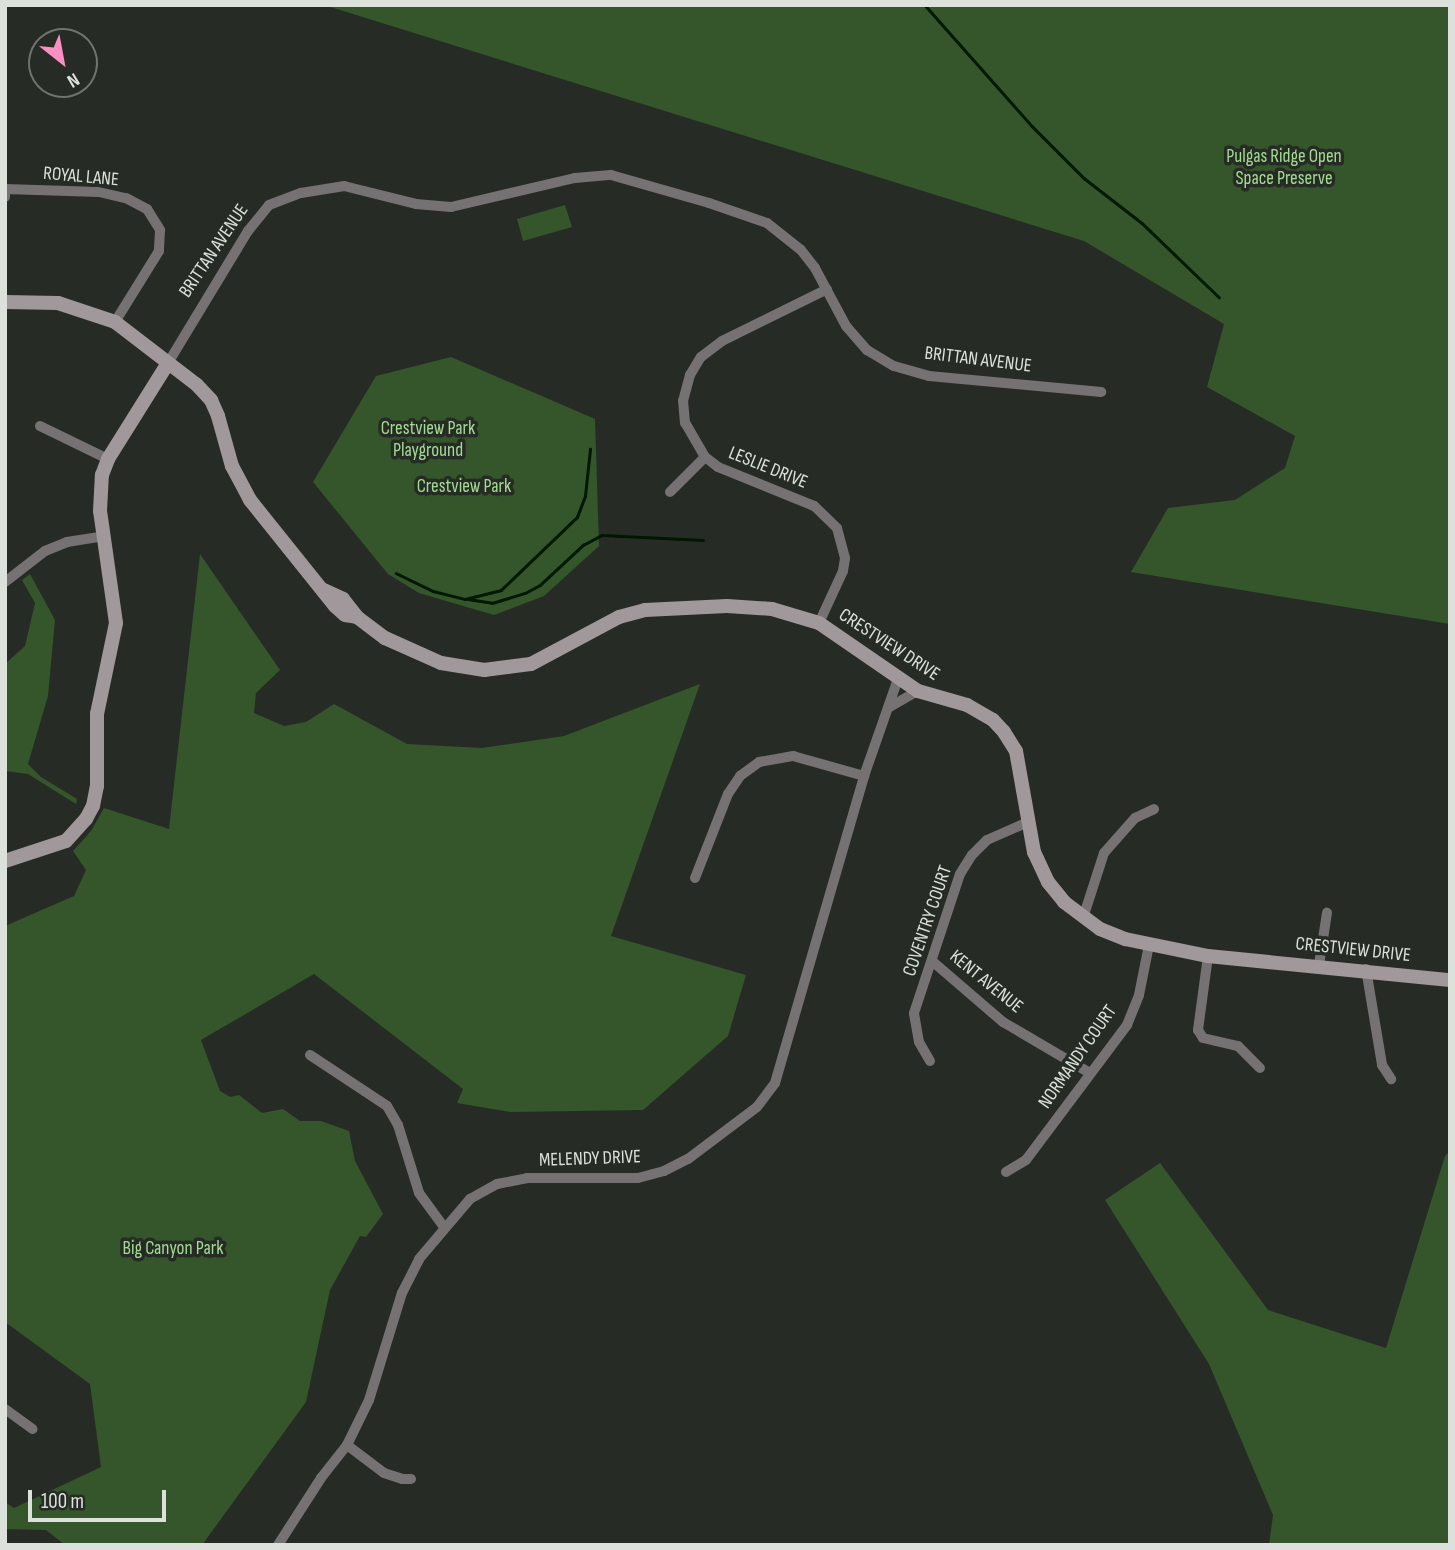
<!DOCTYPE html>
<html>
<head>
<meta charset="utf-8">
<style>
	body { margin:0 }
	#map { position:relative; width:1455px; height:1550px; overflow:hidden; background:#262c25; font-family:"Sofia Sans Condensed",sans-serif }
	div>[style] { position:absolute }
	[style*='--x'] { left:calc(var(--x)*1px); top:calc(var(--y)*1px); width:calc(var(--w)*1px); rotate:calc(var(--a)*1deg) }
	.green>* { inset:0; background:#35552a }
	.stream>* { height:2.5px; margin:-1.25px; padding:0 1.25px; transform-origin:1.25px; border-radius:1.25px; background:#001700 }
	.street>* { height:10px; margin:-5px; padding:0 5px; transform-origin:5px; border-radius:5px; background:#767173 }
	.secondary>* { height:14px; margin:-7px; padding:0 7px; transform-origin:7px; border-radius:7px; background:#a1989c }
	span { translate:-50% -50%; white-space:nowrap; text-align:center; line-height:1.15; -webkit-text-stroke:7px #262c25; paint-order:stroke }
	.park-label { font-size:19px; color:#a3dc92 }
	.street-label { font-size:19px; color:#dde1dc }
	.frame { position:absolute; inset:0; border:7px solid #dde1dc; pointer-events:none }
	.north { position:absolute; left:28px; top:28px; width:70px; height:70px; box-sizing:border-box; background:#262c25; border:2px solid #6f746e; border-radius:50%; rotate:149deg; font-size:19px; font-weight:700; line-height:28px; text-align:center; color:#dde1dc }
	.north::after { content:''; display:block; margin:auto; width:24px; height:32px; background:#fb8fc4; clip-path:polygon(50% 0,100% 100%,50% 72%,0 100%) }
	.scale { position:absolute; left:28px; top:1490px; width:138px; height:32px; box-sizing:border-box; border:4px solid #dde1dc; border-top:0; padding-left:9px; font-size:21px; line-height:24px; white-space:nowrap; color:#dde1dc; -webkit-text-stroke:5px #262c25; paint-order:stroke }
</style>
</head>
<body>
<div id="map">
	<div class="green">
		<div style="clip-path:polygon(324px 5px,1450px 5px,1450px 624px,1131px 572px,1168px 508px,1235px 500px,1285px 468px,1295px 436px,1207px 387px,1224px 324px,1084px 241px)"></div>
		<div style="clip-path:polygon(565px 205px,572px 227px,523px 241px,517px 219px)"></div>
		<div style="clip-path:polygon(451px 357px,595px 419px,599px 546px,544px 596px,494px 615px,419px 593px,388px 574px,313px 482px,376px 376px)"></div>
		<div style="clip-path:polygon(200px 554px,280px 670px,256px 693px,254px 713px,284px 726px,306px 722px,334px 704px,407px 744px,482px 748px,564px 736px,700px 684px,611px 936px,746px 975px,728px 1036px,643px 1110px,510px 1112px,457px 1103px,463px 1089px,314px 974px,201px 1040px,220px 1091px,230px 1097px,239px 1095px,262px 1113px,283px 1109px,300px 1121px,321px 1121px,349px 1131px,355px 1161px,383px 1214px,366px 1237px,360px 1236px,330px 1290px,306px 1402px,202px 1545px,65px 1545px,46px 1530px,5px 1529px,5px 1502px,14px 1508px,101px 1467px,90px 1384px,5px 1322px,5px 926px,74px 896px,86px 870px,73px 851px,91px 831px,104px 808px,169px 829px)"></div>
		<div style="clip-path:polygon(30px 574px,55px 620px,48px 696px,28px 764px,41px 777px,77px 799px,76px 804px,28px 774px,5px 771px,5px 664px,25px 646px,35px 603px,22px 580px)"></div>
		<div style="clip-path:polygon(1450px 1151px,1450px 1545px,1269px 1545px,1273px 1515px,1209px 1364px,1105px 1200px,1160px 1163px,1268px 1310px,1386px 1348px,1445px 1156px)"></div>
	</div>
	<div class="stream">
		<div style="--x:925;--y:5;--w:162;--a:48.5"></div>
		<div style="--x:1032;--y:126;--w:74;--a:45"></div>
		<div style="--x:1084;--y:178;--w:73;--a:37.8"></div>
		<div style="--x:1142;--y:223;--w:107;--a:43.9"></div>
		<div style="--x:396;--y:573;--w:41;--a:25.9"></div>
		<div style="--x:433;--y:591;--w:33;--a:14"></div>
		<div style="--x:465;--y:599;--w:37;--a:-14"></div>
		<div style="--x:501;--y:590;--w:105;--a:-43.8"></div>
		<div style="--x:577;--y:517;--w:22;--a:-69"></div>
		<div style="--x:585;--y:496;--w:47;--a:-83.9"></div>
		<div style="--x:468;--y:599;--w:24;--a:9"></div>
		<div style="--x:492;--y:603;--w:34;--a:-17"></div>
		<div style="--x:525;--y:593;--w:17;--a:-28"></div>
		<div style="--x:540;--y:585;--w:59;--a:-42.9"></div>
		<div style="--x:583;--y:545;--w:21;--a:-28"></div>
		<div style="--x:602;--y:535;--w:101;--a:2.8"></div>
	</div>
	<div class="street">
		<div style="--x:5;--y:197;--w:8;--a:-90"></div>
		<div style="--x:5;--y:189;--w:94;--a:1.8"></div>
		<div style="--x:99;--y:192;--w:28;--a:13"></div>
		<div style="--x:126;--y:198;--w:24;--a:28"></div>
		<div style="--x:147;--y:209;--w:25;--a:58"></div>
		<div style="--x:160;--y:230;--w:21;--a:93"></div>
		<div style="--x:159;--y:251;--w:84;--a:121.8"></div>
		<div style="--x:168;--y:363;--w:154;--a:-58.8"></div>
		<div style="--x:248;--y:231;--w:33;--a:-51"></div>
		<div style="--x:269;--y:205;--w:34;--a:-21"></div>
		<div style="--x:301;--y:193;--w:44;--a:-9.2"></div>
		<div style="--x:344;--y:186;--w:74;--a:14"></div>
		<div style="--x:416;--y:204;--w:35;--a:5"></div>
		<div style="--x:451;--y:207;--w:127;--a:-13.2"></div>
		<div style="--x:575;--y:178;--w:36;--a:-5"></div>
		<div style="--x:611;--y:175;--w:102;--a:15.9"></div>
		<div style="--x:709;--y:203;--w:61;--a:19"></div>
		<div style="--x:767;--y:223;--w:43;--a:38.5"></div>
		<div style="--x:801;--y:250;--w:23;--a:52"></div>
		<div style="--x:815;--y:268;--w:66;--a:61.9"></div>
		<div style="--x:846;--y:326;--w:32;--a:49"></div>
		<div style="--x:867;--y:350;--w:31;--a:31"></div>
		<div style="--x:894;--y:366;--w:36;--a:16"></div>
		<div style="--x:929;--y:376;--w:173;--a:5.3"></div>
		<div style="--x:40;--y:426;--w:76;--a:25.9"></div>
		<div style="--x:670;--y:492;--w:49;--a:-45"></div>
		<div style="--x:5;--y:582;--w:51;--a:-37.8"></div>
		<div style="--x:45;--y:551;--w:24;--a:-22"></div>
		<div style="--x:67;--y:542;--w:36;--a:-9"></div>
		<div style="--x:819;--y:623;--w:57;--a:-65.2"></div>
		<div style="--x:843;--y:571;--w:13;--a:-81"></div>
		<div style="--x:845;--y:558;--w:31;--a:-105"></div>
		<div style="--x:837;--y:528;--w:32;--a:-136"></div>
		<div style="--x:814;--y:506;--w:104;--a:-157.9"></div>
		<div style="--x:718;--y:467;--w:16;--a:-142"></div>
		<div style="--x:705;--y:457;--w:39;--a:-120"></div>
		<div style="--x:685;--y:423;--w:22;--a:-95"></div>
		<div style="--x:683;--y:401;--w:27;--a:-75"></div>
		<div style="--x:690;--y:375;--w:21;--a:-59"></div>
		<div style="--x:701;--y:357;--w:26;--a:-37"></div>
		<div style="--x:722;--y:341;--w:117;--a:-26.3"></div>
		<div style="--x:888;--y:708;--w:34;--a:-30"></div>
		<div style="--x:695;--y:878;--w:90;--a:-68.6"></div>
		<div style="--x:728;--y:794;--w:22;--a:-56"></div>
		<div style="--x:740;--y:776;--w:24;--a:-36"></div>
		<div style="--x:759;--y:762;--w:35;--a:-10"></div>
		<div style="--x:793;--y:756;--w:74;--a:15.7"></div>
		<div style="--x:1083;--y:918;--w:68;--a:-72.1"></div>
		<div style="--x:1104;--y:853;--w:47;--a:-48.5"></div>
		<div style="--x:1135;--y:818;--w:21;--a:-25"></div>
		<div style="--x:1208;--y:956;--w:75;--a:97.7"></div>
		<div style="--x:1198;--y:1030;--w:9;--a:58"></div>
		<div style="--x:1203;--y:1038;--w:36;--a:13"></div>
		<div style="--x:1238;--y:1046;--w:31;--a:45"></div>
		<div style="--x:932;--y:961;--w:94;--a:40.7"></div>
		<div style="--x:1003;--y:1022;--w:101;--a:30.4"></div>
		<div style="--x:1319;--y:965;--w:53;--a:-81.3"></div>
		<div style="--x:1366;--y:969;--w:97;--a:80.5"></div>
		<div style="--x:1382;--y:1065;--w:17;--a:57"></div>
		<div style="--x:310;--y:1055;--w:92;--a:33.5"></div>
		<div style="--x:387;--y:1106;--w:22;--a:60"></div>
		<div style="--x:398;--y:1125;--w:71;--a:72.8"></div>
		<div style="--x:419;--y:1193;--w:42;--a:53.7"></div>
		<div style="--x:930;--y:1061;--w:22;--a:-120"></div>
		<div style="--x:919;--y:1042;--w:29;--a:-100"></div>
		<div style="--x:914;--y:1013;--w:146;--a:-71.7"></div>
		<div style="--x:960;--y:874;--w:22;--a:-58"></div>
		<div style="--x:972;--y:855;--w:21;--a:-45"></div>
		<div style="--x:987;--y:840;--w:45;--a:-23.7"></div>
		<div style="--x:1006;--y:1172;--w:23;--a:-31"></div>
		<div style="--x:1026;--y:1160;--w:169;--a:-53.2"></div>
		<div style="--x:1127;--y:1025;--w:32;--a:-68"></div>
		<div style="--x:1139;--y:995;--w:51;--a:-78.7"></div>
		<div style="--x:5;--y:1409;--w:34;--a:36"></div>
		<div style="--x:347;--y:1445;--w:46;--a:37.1"></div>
		<div style="--x:384;--y:1473;--w:19;--a:18"></div>
		<div style="--x:402;--y:1479;--w:9;--a:0"></div>
		<div style="--x:278;--y:1545;--w:80;--a:-57.3"></div>
		<div style="--x:321;--y:1478;--w:42;--a:-51.8"></div>
		<div style="--x:347;--y:1445;--w:50;--a:-63.9"></div>
		<div style="--x:369;--y:1400;--w:112;--a:-72.9"></div>
		<div style="--x:402;--y:1293;--w:38;--a:-63"></div>
		<div style="--x:419;--y:1259;--w:79;--a:-49.6"></div>
		<div style="--x:470;--y:1199;--w:31;--a:-29"></div>
		<div style="--x:497;--y:1184;--w:31;--a:-11"></div>
		<div style="--x:527;--y:1178;--w:111;--a:0"></div>
		<div style="--x:638;--y:1178;--w:27;--a:-15"></div>
		<div style="--x:664;--y:1171;--w:27;--a:-27"></div>
		<div style="--x:688;--y:1159;--w:86;--a:-37"></div>
		<div style="--x:757;--y:1107;--w:30;--a:-53"></div>
		<div style="--x:775;--y:1083;--w:320;--a:-73.8"></div>
		<div style="--x:864;--y:776;--w:106;--a:-70.7"></div>
	</div>
	<div class="secondary">
		<div style="--x:5;--y:302;--w:53;--a:1.1"></div>
		<div style="--x:58;--y:303;--w:60;--a:18.4"></div>
		<div style="--x:115;--y:322;--w:103;--a:37.5"></div>
		<div style="--x:197;--y:385;--w:21;--a:47"></div>
		<div style="--x:211;--y:400;--w:17;--a:66"></div>
		<div style="--x:218;--y:416;--w:52;--a:74.4"></div>
		<div style="--x:232;--y:466;--w:38;--a:62"></div>
		<div style="--x:250;--y:500;--w:136;--a:51.3"></div>
		<div style="--x:335;--y:606;--w:13;--a:42"></div>
		<div style="--x:345;--y:615;--w:12;--a:9"></div>
		<div style="--x:324;--y:590;--w:21;--a:25"></div>
		<div style="--x:343;--y:599;--w:23;--a:52"></div>
		<div style="--x:357;--y:617;--w:35;--a:37"></div>
		<div style="--x:385;--y:638;--w:61;--a:24.1"></div>
		<div style="--x:441;--y:663;--w:44;--a:9.2"></div>
		<div style="--x:484;--y:670;--w:47;--a:-7.3"></div>
		<div style="--x:531;--y:664;--w:100;--a:-28.1"></div>
		<div style="--x:619;--y:617;--w:27;--a:-15"></div>
		<div style="--x:645;--y:610;--w:82;--a:-2.8"></div>
		<div style="--x:727;--y:606;--w:45;--a:3.8"></div>
		<div style="--x:772;--y:609;--w:49;--a:16.6"></div>
		<div style="--x:819;--y:623;--w:120;--a:34.5"></div>
		<div style="--x:918;--y:691;--w:51;--a:15.9"></div>
		<div style="--x:967;--y:705;--w:30;--a:30"></div>
		<div style="--x:993;--y:720;--w:16;--a:47"></div>
		<div style="--x:1004;--y:732;--w:22;--a:58"></div>
		<div style="--x:1016;--y:751;--w:103;--a:79.9"></div>
		<div style="--x:1034;--y:852;--w:33;--a:65"></div>
		<div style="--x:1048;--y:882;--w:26;--a:51"></div>
		<div style="--x:1064;--y:902;--w:45;--a:36.9"></div>
		<div style="--x:1100;--y:929;--w:27;--a:22"></div>
		<div style="--x:1125;--y:939;--w:85;--a:11.6"></div>
		<div style="--x:1208;--y:956;--w:243;--a:5.7"></div>
		<div style="--x:5;--y:861;--w:64;--a:-18.2"></div>
		<div style="--x:66;--y:841;--w:30;--a:-48"></div>
		<div style="--x:86;--y:819;--w:15;--a:-62"></div>
		<div style="--x:93;--y:806;--w:20;--a:-79"></div>
		<div style="--x:97;--y:786;--w:72;--a:-90"></div>
		<div style="--x:97;--y:714;--w:93;--a:-78.2"></div>
		<div style="--x:116;--y:623;--w:113;--a:-98.1"></div>
		<div style="--x:100;--y:511;--w:36;--a:-87"></div>
		<div style="--x:102;--y:475;--w:17;--a:-69"></div>
		<div style="--x:108;--y:459;--w:113;--a:-58"></div>
	</div>
	<div class="park-label">
		<span style="left:1284px;top:168px">Pulgas Ridge Open<br>Space Preserve</span>
		<span style="left:428px;top:440px">Crestview Park<br>Playground</span>
		<span style="left:464px;top:487px">Crestview Park</span>
		<span style="left:173px;top:1249px">Big Canyon Park</span>
	</div>
	<div class="street-label">
		<span style="left:81px;top:177px;rotate:5deg">ROYAL LANE</span>
		<span style="left:214px;top:251px;rotate:-56deg">BRITTAN AVENUE</span>
		<span style="left:978px;top:360px;rotate:7deg">BRITTAN AVENUE</span>
		<span style="left:768px;top:468px;rotate:22deg">LESLIE DRIVE</span>
		<span style="left:889px;top:645px;rotate:33deg">CRESTVIEW DRIVE</span>
		<span style="left:928px;top:921px;rotate:-71deg">COVENTRY COURT</span>
		<span style="left:1353px;top:950px;rotate:6deg">CRESTVIEW DRIVE</span>
		<span style="left:986px;top:982px;rotate:39deg">KENT AVENUE</span>
		<span style="left:1078px;top:1057px;rotate:-55deg">NORMANDY COURT</span>
		<span style="left:590px;top:1159px;rotate:-2deg">MELENDY DRIVE</span>
	</div>
	<div class="frame"></div>
	<div class="north">N</div>
	<div class="scale">100 m</div>
</div>
</body>
</html>
